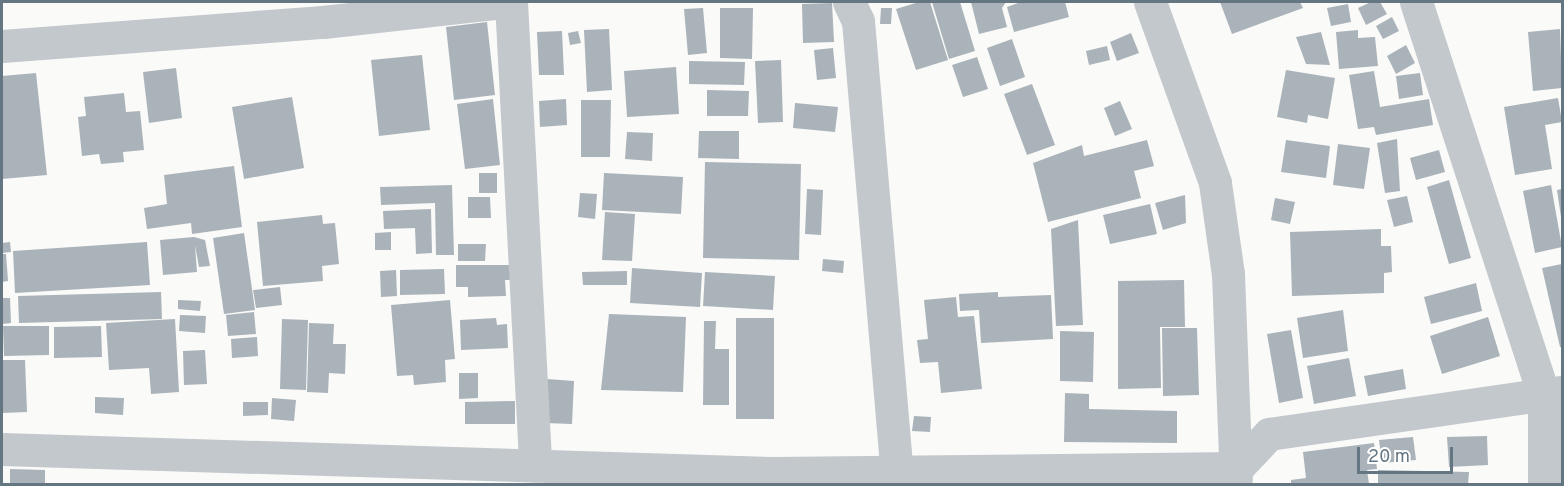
<!DOCTYPE html>
<html>
<head>
<meta charset="utf-8">
<style>
	body { margin:0 }
	#map { position:relative; width:1564px; height:486px; overflow:hidden; background:#fafaf8; font-family:Overpass,sans-serif }
	div>[style] { position:absolute }
	[style*='--x'] { left:calc(var(--x)*1px); top:calc(var(--y)*1px); width:calc(var(--w)*1px); rotate:calc(var(--a)*1deg) }
	.building>* { inset:0; background:#aab3b9 }
	.minor>* { height:33px; margin:-16.5px; padding:0 16.5px; transform-origin:16.5px; border-radius:16.5px; background:#c3c8cc }
	span { translate:-50% -50%; white-space:nowrap; text-align:center; line-height:1.15; -webkit-text-stroke:6px #fff; paint-order:stroke }
	.frame { position:absolute; inset:0; border:3px solid #657683; pointer-events:none }
	.scale { position:absolute; left:1357px; top:447px; width:96px; height:27px; box-sizing:border-box; border:3px solid #657683; border-top:0; padding-left:8px; font-size:18px; line-height:21px; white-space:nowrap; color:#657683; -webkit-text-stroke:4px #fff; paint-order:stroke }
</style>
</head>
<body>
<div id="map">
	<div class="building">
		<div style="clip-path:polygon(919px 2px,930px 2px,948px 60px,916px 70px,896px 9px)"></div>
		<div style="clip-path:polygon(932px 2px,960px 2px,975px 51px,949px 59px)"></div>
		<div style="clip-path:polygon(971px 2px,1006px 2px,1002px 8px,1007px 27px,979px 34px)"></div>
		<div style="clip-path:polygon(1021px 2px,1065px 2px,1069px 17px,1014px 32px,1007px 7px)"></div>
		<div style="clip-path:polygon(1220px 2px,1300px 2px,1303px 8px,1232px 34px)"></div>
		<div style="clip-path:polygon(1371px 2px,1380px 2px,1387px 14px,1366px 25px,1358px 8px)"></div>
		<div style="clip-path:polygon(832px 3px,834px 42px,803px 43px,802px 4px)"></div>
		<div style="clip-path:polygon(1348px 4px,1351px 22px,1331px 26px,1327px 8px)"></div>
		<div style="clip-path:polygon(703px 8px,707px 53px,688px 55px,684px 9px)"></div>
		<div style="clip-path:polygon(720px 8px,753px 8px,752px 59px,720px 58px)"></div>
		<div style="clip-path:polygon(881px 8px,892px 8px,891px 24px,880px 24px)"></div>
		<div style="clip-path:polygon(1392px 17px,1399px 31px,1383px 39px,1376px 26px)"></div>
		<div style="clip-path:polygon(487px 22px,495px 95px,454px 100px,446px 27px)"></div>
		<div style="clip-path:polygon(609px 29px,612px 90px,587px 92px,584px 30px)"></div>
		<div style="clip-path:polygon(1560px 29px,1562px 88px,1533px 91px,1528px 32px)"></div>
		<div style="clip-path:polygon(1358px 30px,1358px 38px,1375px 37px,1378px 66px,1339px 69px,1336px 32px)"></div>
		<div style="clip-path:polygon(562px 31px,564px 75px,539px 75px,537px 32px)"></div>
		<div style="clip-path:polygon(578px 31px,581px 43px,570px 45px,568px 33px)"></div>
		<div style="clip-path:polygon(1321px 32px,1330px 65px,1306px 64px,1296px 37px)"></div>
		<div style="clip-path:polygon(1131px 33px,1139px 53px,1117px 61px,1110px 42px)"></div>
		<div style="clip-path:polygon(1012px 39px,1025px 77px,1000px 86px,987px 48px)"></div>
		<div style="clip-path:polygon(1406px 45px,1415px 63px,1396px 74px,1387px 56px)"></div>
		<div style="clip-path:polygon(1107px 46px,1110px 60px,1089px 65px,1086px 51px)"></div>
		<div style="clip-path:polygon(833px 48px,836px 78px,817px 80px,814px 50px)"></div>
		<div style="clip-path:polygon(422px 55px,430px 130px,379px 136px,371px 60px)"></div>
		<div style="clip-path:polygon(977px 57px,988px 89px,963px 97px,952px 65px)"></div>
		<div style="clip-path:polygon(781px 60px,783px 122px,758px 123px,755px 61px)"></div>
		<div style="clip-path:polygon(689px 61px,745px 62px,744px 85px,689px 84px)"></div>
		<div style="clip-path:polygon(676px 67px,679px 114px,627px 117px,624px 71px)"></div>
		<div style="clip-path:polygon(176px 68px,182px 118px,149px 123px,143px 72px)"></div>
		<div style="clip-path:polygon(1286px 70px,1335px 78px,1328px 119px,1308px 115px,1307px 123px,1277px 117px)"></div>
		<div style="clip-path:polygon(1374px 71px,1380px 107px,1429px 99px,1433px 125px,1376px 135px,1374px 127px,1358px 129px,1349px 75px)"></div>
		<div style="clip-path:polygon(36px 73px,47px 175px,2px 179px,2px 76px)"></div>
		<div style="clip-path:polygon(1420px 73px,1423px 95px,1399px 99px,1396px 76px)"></div>
		<div style="clip-path:polygon(1032px 84px,1055px 145px,1027px 155px,1004px 94px)"></div>
		<div style="clip-path:polygon(707px 90px,749px 91px,748px 116px,707px 116px)"></div>
		<div style="clip-path:polygon(124px 93px,126px 112px,140px 111px,144px 150px,123px 152px,124px 162px,101px 164px,99px 154px,82px 156px,78px 117px,86px 116px,84px 97px)"></div>
		<div style="clip-path:polygon(292px 97px,304px 168px,244px 179px,232px 107px)"></div>
		<div style="clip-path:polygon(1558px 98px,1562px 122px,1545px 125px,1552px 169px,1515px 175px,1504px 107px)"></div>
		<div style="clip-path:polygon(493px 99px,500px 165px,465px 169px,457px 104px)"></div>
		<div style="clip-path:polygon(566px 99px,567px 125px,540px 127px,539px 101px)"></div>
		<div style="clip-path:polygon(581px 100px,611px 100px,610px 157px,581px 157px)"></div>
		<div style="clip-path:polygon(1120px 101px,1132px 129px,1115px 136px,1104px 108px)"></div>
		<div style="clip-path:polygon(795px 103px,838px 107px,835px 132px,793px 128px)"></div>
		<div style="clip-path:polygon(699px 131px,739px 131px,739px 159px,698px 158px)"></div>
		<div style="clip-path:polygon(627px 132px,653px 133px,652px 161px,625px 159px)"></div>
		<div style="clip-path:polygon(1397px 139px,1400px 191px,1385px 193px,1377px 143px)"></div>
		<div style="clip-path:polygon(1147px 140px,1154px 166px,1134px 171px,1141px 198px,1048px 222px,1033px 163px,1082px 145px,1084px 156px)"></div>
		<div style="clip-path:polygon(1286px 140px,1330px 146px,1326px 178px,1281px 172px)"></div>
		<div style="clip-path:polygon(1338px 144px,1370px 148px,1364px 189px,1333px 185px)"></div>
		<div style="clip-path:polygon(1439px 150px,1445px 172px,1416px 180px,1410px 158px)"></div>
		<div style="clip-path:polygon(705px 162px,801px 164px,799px 260px,703px 258px)"></div>
		<div style="clip-path:polygon(234px 166px,242px 227px,192px 234px,191px 223px,147px 229px,144px 208px,167px 204px,164px 175px)"></div>
		<div style="clip-path:polygon(479px 173px,497px 173px,497px 193px,479px 193px)"></div>
		<div style="clip-path:polygon(604px 173px,683px 177px,681px 214px,602px 210px)"></div>
		<div style="clip-path:polygon(1449px 180px,1471px 258px,1449px 264px,1427px 187px)"></div>
		<div style="clip-path:polygon(452px 185px,454px 255px,436px 255px,435px 203px,381px 205px,380px 187px)"></div>
		<div style="clip-path:polygon(1551px 185px,1562px 247px,1535px 253px,1523px 191px)"></div>
		<div style="clip-path:polygon(807px 189px,823px 190px,821px 235px,805px 234px)"></div>
		<div style="clip-path:polygon(1562px 189px,1562px 217px,1561px 217px,1557px 190px)"></div>
		<div style="clip-path:polygon(580px 193px,597px 194px,595px 219px,578px 217px)"></div>
		<div style="clip-path:polygon(1185px 195px,1186px 223px,1163px 230px,1155px 203px)"></div>
		<div style="clip-path:polygon(1407px 196px,1413px 222px,1394px 227px,1387px 200px)"></div>
		<div style="clip-path:polygon(468px 197px,490px 197px,491px 218px,468px 218px)"></div>
		<div style="clip-path:polygon(1275px 198px,1295px 202px,1290px 224px,1271px 220px)"></div>
		<div style="clip-path:polygon(1150px 204px,1157px 234px,1110px 244px,1103px 215px)"></div>
		<div style="clip-path:polygon(431px 209px,432px 253px,416px 254px,415px 228px,384px 229px,383px 211px)"></div>
		<div style="clip-path:polygon(605px 212px,635px 214px,632px 261px,602px 260px)"></div>
		<div style="clip-path:polygon(322px 215px,323px 224px,335px 223px,339px 264px,322px 266px,323px 281px,263px 286px,257px 222px)"></div>
		<div style="clip-path:polygon(1078px 220px,1083px 325px,1056px 326px,1051px 229px)"></div>
		<div style="clip-path:polygon(1381px 229px,1381px 246px,1391px 246px,1392px 272px,1384px 273px,1384px 293px,1292px 296px,1290px 232px)"></div>
		<div style="clip-path:polygon(391px 232px,391px 250px,375px 250px,375px 233px)"></div>
		<div style="clip-path:polygon(244px 233px,255px 310px,224px 314px,213px 238px)"></div>
		<div style="clip-path:polygon(194px 237px,205px 240px,210px 266px,199px 267px,195px 245px,197px 272px,163px 275px,160px 240px)"></div>
		<div style="clip-path:polygon(10px 242px,11px 252px,2px 253px,2px 243px)"></div>
		<div style="clip-path:polygon(147px 242px,150px 285px,15px 293px,13px 251px)"></div>
		<div style="clip-path:polygon(458px 244px,486px 244px,485px 261px,458px 261px)"></div>
		<div style="clip-path:polygon(2px 254px,6px 254px,8px 281px,2px 282px)"></div>
		<div style="clip-path:polygon(823px 259px,844px 261px,843px 273px,822px 271px)"></div>
		<div style="clip-path:polygon(1562px 264px,1562px 347px,1560px 347px,1542px 268px)"></div>
		<div style="clip-path:polygon(456px 265px,516px 265px,517px 280px,505px 280px,506px 296px,468px 297px,468px 287px,456px 287px)"></div>
		<div style="clip-path:polygon(632px 268px,702px 273px,700px 307px,630px 303px)"></div>
		<div style="clip-path:polygon(444px 269px,445px 294px,400px 295px,400px 270px)"></div>
		<div style="clip-path:polygon(396px 270px,397px 296px,381px 297px,380px 271px)"></div>
		<div style="clip-path:polygon(627px 271px,627px 285px,583px 285px,582px 272px)"></div>
		<div style="clip-path:polygon(705px 272px,775px 276px,773px 310px,703px 306px)"></div>
		<div style="clip-path:polygon(1184px 280px,1185px 327px,1160px 327px,1161px 388px,1118px 389px,1118px 281px)"></div>
		<div style="clip-path:polygon(1476px 283px,1482px 311px,1431px 324px,1424px 297px)"></div>
		<div style="clip-path:polygon(280px 287px,282px 305px,256px 308px,253px 290px)"></div>
		<div style="clip-path:polygon(161px 292px,162px 319px,19px 323px,18px 296px)"></div>
		<div style="clip-path:polygon(998px 292px,998px 297px,1051px 295px,1053px 339px,981px 343px,979px 310px,960px 311px,959px 294px)"></div>
		<div style="clip-path:polygon(956px 297px,958px 317px,974px 316px,982px 389px,941px 393px,938px 362px,920px 363px,917px 340px,928px 339px,924px 300px)"></div>
		<div style="clip-path:polygon(2px 298px,10px 298px,11px 323px,2px 324px)"></div>
		<div style="clip-path:polygon(178px 300px,201px 301px,200px 311px,178px 309px)"></div>
		<div style="clip-path:polygon(450px 300px,455px 359px,445px 360px,446px 382px,414px 385px,413px 375px,397px 376px,391px 305px)"></div>
		<div style="clip-path:polygon(1343px 310px,1348px 351px,1303px 358px,1297px 318px)"></div>
		<div style="clip-path:polygon(254px 312px,256px 334px,228px 336px,226px 315px)"></div>
		<div style="clip-path:polygon(609px 314px,686px 317px,683px 392px,601px 390px)"></div>
		<div style="clip-path:polygon(180px 315px,206px 316px,205px 333px,179px 331px)"></div>
		<div style="clip-path:polygon(1488px 317px,1500px 356px,1442px 374px,1430px 336px)"></div>
		<div style="clip-path:polygon(496px 318px,497px 325px,507px 324px,508px 348px,461px 350px,460px 320px)"></div>
		<div style="clip-path:polygon(736px 318px,774px 318px,774px 419px,736px 419px)"></div>
		<div style="clip-path:polygon(175px 319px,179px 392px,151px 394px,149px 368px,109px 370px,106px 323px)"></div>
		<div style="clip-path:polygon(282px 319px,308px 320px,306px 390px,280px 389px)"></div>
		<div style="clip-path:polygon(704px 321px,716px 321px,715px 349px,729px 349px,729px 405px,703px 405px)"></div>
		<div style="clip-path:polygon(309px 323px,334px 324px,333px 344px,346px 344px,345px 374px,329px 373px,328px 393px,307px 392px)"></div>
		<div style="clip-path:polygon(3px 326px,49px 326px,49px 355px,4px 356px)"></div>
		<div style="clip-path:polygon(101px 326px,102px 357px,54px 358px,54px 327px)"></div>
		<div style="clip-path:polygon(1162px 328px,1197px 328px,1199px 395px,1163px 396px)"></div>
		<div style="clip-path:polygon(1291px 330px,1303px 398px,1279px 403px,1267px 334px)"></div>
		<div style="clip-path:polygon(1060px 331px,1094px 332px,1093px 382px,1060px 381px)"></div>
		<div style="clip-path:polygon(257px 337px,258px 356px,232px 358px,231px 339px)"></div>
		<div style="clip-path:polygon(205px 350px,207px 384px,184px 385px,183px 351px)"></div>
		<div style="clip-path:polygon(1349px 358px,1356px 396px,1314px 404px,1307px 366px)"></div>
		<div style="clip-path:polygon(2px 360px,25px 360px,27px 412px,2px 413px)"></div>
		<div style="clip-path:polygon(1403px 369px,1406px 389px,1368px 396px,1364px 376px)"></div>
		<div style="clip-path:polygon(459px 373px,478px 373px,478px 398px,459px 399px)"></div>
		<div style="clip-path:polygon(547px 379px,574px 381px,572px 424px,545px 423px)"></div>
		<div style="clip-path:polygon(1065px 393px,1089px 394px,1089px 409px,1177px 411px,1177px 443px,1064px 442px)"></div>
		<div style="clip-path:polygon(95px 397px,124px 398px,123px 415px,95px 413px)"></div>
		<div style="clip-path:polygon(272px 398px,296px 400px,294px 421px,271px 419px)"></div>
		<div style="clip-path:polygon(515px 401px,515px 424px,465px 424px,465px 402px)"></div>
		<div style="clip-path:polygon(243px 402px,268px 402px,268px 415px,243px 416px)"></div>
		<div style="clip-path:polygon(914px 416px,931px 417px,930px 432px,912px 431px)"></div>
		<div style="clip-path:polygon(1487px 436px,1488px 465px,1449px 467px,1447px 437px)"></div>
		<div style="clip-path:polygon(1413px 437px,1416px 460px,1382px 463px,1379px 440px)"></div>
		<div style="clip-path:polygon(1374px 443px,1377px 469px,1367px 470px,1369px 484px,1291px 484px,1291px 480px,1306px 478px,1303px 452px)"></div>
		<div style="clip-path:polygon(10px 469px,45px 470px,45px 484px,10px 484px)"></div>
		<div style="clip-path:polygon(1378px 470px,1469px 472px,1468px 484px,1378px 484px)"></div>
	</div>
	<div class="minor">
		<div style="--x:511;--y:2;--w:464;--a:87"></div>
		<div style="--x:849;--y:2;--w:21;--a:65"></div>
		<div style="--x:858;--y:21;--w:456;--a:85.1"></div>
		<div style="--x:1150;--y:2;--w:192;--a:70.2"></div>
		<div style="--x:1215;--y:183;--w:92;--a:81.9"></div>
		<div style="--x:1228;--y:274;--w:205;--a:87.8"></div>
		<div style="--x:1416;--y:2;--w:415;--a:72"></div>
		<div style="--x:1544;--y:397;--w:87;--a:90"></div>
		<div style="--x:2;--y:46;--w:322;--a:-4.3"></div>
		<div style="--x:323;--y:22;--w:181;--a:-6.3"></div>
		<div style="--x:2;--y:449;--w:769;--a:1.79"></div>
		<div style="--x:771;--y:473;--w:466;--a:-0.6"></div>
		<div style="--x:1237;--y:468;--w:47;--a:-46.7"></div>
		<div style="--x:1269;--y:434;--w:296;--a:-8.2"></div>
	</div>
	<div class="frame"></div>
	<div class="scale">20 m</div>
</div>
</body>
</html>
